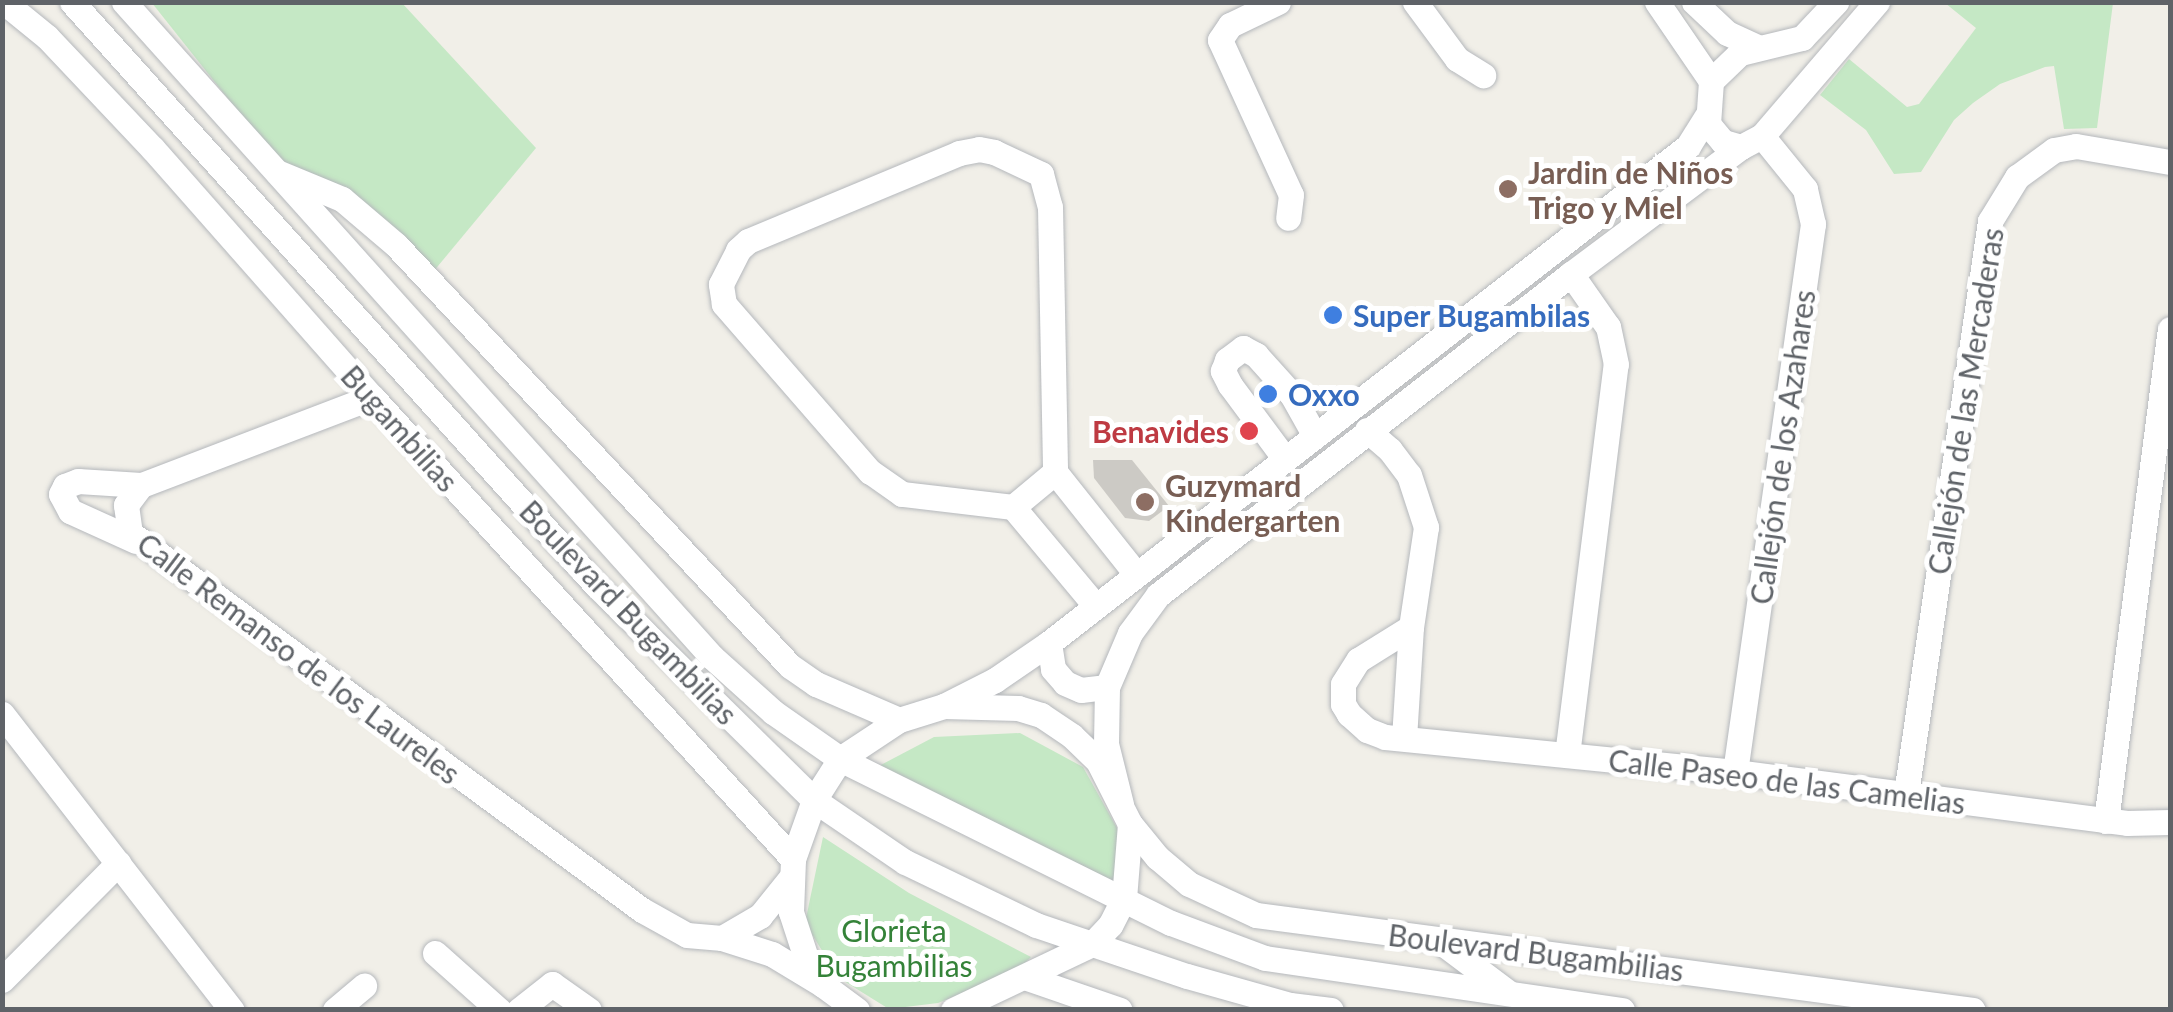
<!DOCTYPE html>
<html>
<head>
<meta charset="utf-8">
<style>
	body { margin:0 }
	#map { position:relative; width:2173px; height:1012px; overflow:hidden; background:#f1efe8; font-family:Lato,sans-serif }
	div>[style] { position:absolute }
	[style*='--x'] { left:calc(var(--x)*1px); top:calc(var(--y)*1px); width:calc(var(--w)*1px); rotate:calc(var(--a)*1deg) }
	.green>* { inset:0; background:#c5e8c5 }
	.building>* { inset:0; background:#cccac5 }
	.roads { filter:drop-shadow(0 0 2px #b5b8bc) drop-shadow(0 0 2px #b5b8bc) }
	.minor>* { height:25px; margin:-12.5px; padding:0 12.5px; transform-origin:12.5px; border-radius:12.5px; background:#fff }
	.dots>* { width:28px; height:28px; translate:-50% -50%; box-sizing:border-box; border:5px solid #fff; border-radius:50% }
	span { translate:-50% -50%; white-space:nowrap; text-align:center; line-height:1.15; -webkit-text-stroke:10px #fff; paint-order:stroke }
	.education-label { font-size:30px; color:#785e54; font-weight:700 }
	.left { translate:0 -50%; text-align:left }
	.shop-label { font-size:30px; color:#366cbe; font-weight:700 }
	.street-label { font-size:30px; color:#5f6368 }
	.health-label { font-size:30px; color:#be3a42; font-weight:700 }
	.right { translate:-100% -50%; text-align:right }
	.park-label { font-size:30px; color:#348238 }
	.frame { position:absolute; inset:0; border:5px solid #5f6368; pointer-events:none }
</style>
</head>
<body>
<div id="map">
	<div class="green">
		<div style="clip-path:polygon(152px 3px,402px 3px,536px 148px,433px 272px,275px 158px)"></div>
		<div style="clip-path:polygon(1945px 3px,2113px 3px,2097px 128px,2064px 129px,2054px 66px,2045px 67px,2000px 84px,1973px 103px,1954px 120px,1921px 172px,1894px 174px,1866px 130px,1820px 95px,1849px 59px,1907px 107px,1919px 104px,1976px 28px)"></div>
		<div style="clip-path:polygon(1020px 733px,1083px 767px,1122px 837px,1118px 886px,877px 767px,934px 737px)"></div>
		<div style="clip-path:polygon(823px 837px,909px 893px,1031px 957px,1017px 971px,938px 1003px,889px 1009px,839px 978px,805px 923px)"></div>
	</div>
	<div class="building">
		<div style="clip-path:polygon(1093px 460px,1132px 460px,1169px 506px,1149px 521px,1125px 518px,1094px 478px)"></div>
	</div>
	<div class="roads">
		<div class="minor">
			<div style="--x:4;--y:2;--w:55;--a:39.1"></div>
			<div style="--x:47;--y:37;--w:154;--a:46.6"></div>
			<div style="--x:153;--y:149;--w:331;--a:48.6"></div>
			<div style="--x:372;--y:397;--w:625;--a:47.66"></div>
			<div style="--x:72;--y:2;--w:785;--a:48.05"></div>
			<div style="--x:597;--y:586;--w:305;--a:44.6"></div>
			<div style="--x:814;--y:800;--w:110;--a:34.3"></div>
			<div style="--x:905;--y:862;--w:145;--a:25.7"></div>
			<div style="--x:1036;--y:925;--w:159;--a:18.7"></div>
			<div style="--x:1187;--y:976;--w:107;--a:15.7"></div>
			<div style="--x:1290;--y:1005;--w:41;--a:7"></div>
			<div style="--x:124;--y:2;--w:880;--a:48.09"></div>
			<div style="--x:712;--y:657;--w:82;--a:42"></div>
			<div style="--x:773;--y:712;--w:82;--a:35"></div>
			<div style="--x:840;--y:759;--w:369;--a:26.4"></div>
			<div style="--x:1171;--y:923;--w:100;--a:20.4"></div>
			<div style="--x:1265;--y:958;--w:361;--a:8.3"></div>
			<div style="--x:1278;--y:2;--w:53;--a:154.4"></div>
			<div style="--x:1230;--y:25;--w:18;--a:124"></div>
			<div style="--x:1220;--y:40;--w:170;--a:65.4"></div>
			<div style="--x:1291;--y:195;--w:23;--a:97"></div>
			<div style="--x:1415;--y:2;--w:71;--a:53.6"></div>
			<div style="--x:1457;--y:59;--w:31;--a:32"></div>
			<div style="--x:1657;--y:2;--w:96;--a:55.6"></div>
			<div style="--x:1694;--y:2;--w:45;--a:43.2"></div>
			<div style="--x:1727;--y:33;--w:33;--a:25"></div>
			<div style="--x:1741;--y:147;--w:19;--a:-164"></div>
			<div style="--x:1723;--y:142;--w:23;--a:-130"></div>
			<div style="--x:1708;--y:124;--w:43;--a:-86"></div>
			<div style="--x:1711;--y:81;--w:40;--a:-44"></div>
			<div style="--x:1740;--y:53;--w:64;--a:-13.6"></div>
			<div style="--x:1802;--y:38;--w:50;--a:-46.6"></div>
			<div style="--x:277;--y:172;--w:70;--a:22.6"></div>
			<div style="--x:342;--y:199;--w:71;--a:40.4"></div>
			<div style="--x:396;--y:245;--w:577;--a:46.9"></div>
			<div style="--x:790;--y:666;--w:32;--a:35"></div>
			<div style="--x:816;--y:684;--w:90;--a:23.4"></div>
			<div style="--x:372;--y:397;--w:247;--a:159.1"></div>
			<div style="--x:141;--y:485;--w:25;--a:127"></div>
			<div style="--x:126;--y:505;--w:28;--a:82"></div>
			<div style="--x:130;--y:533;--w:636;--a:36.37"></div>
			<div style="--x:642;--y:910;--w:51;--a:29.1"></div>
			<div style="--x:687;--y:935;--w:35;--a:5"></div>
			<div style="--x:722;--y:938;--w:52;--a:17.7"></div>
			<div style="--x:772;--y:954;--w:60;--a:31.3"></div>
			<div style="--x:1367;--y:430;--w:30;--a:41"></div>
			<div style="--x:1390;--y:450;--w:31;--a:53"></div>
			<div style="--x:1409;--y:475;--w:55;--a:71.9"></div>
			<div style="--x:1426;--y:527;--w:101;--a:98.5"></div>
			<div style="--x:1411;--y:627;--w:110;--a:93.6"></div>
			<div style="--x:1285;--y:459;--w:92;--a:-126.6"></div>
			<div style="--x:1230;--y:385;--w:16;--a:-117"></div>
			<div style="--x:1223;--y:371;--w:12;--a:-70"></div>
			<div style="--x:1227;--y:360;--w:20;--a:-37"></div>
			<div style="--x:1243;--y:348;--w:15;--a:28"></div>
			<div style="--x:1256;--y:355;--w:54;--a:48"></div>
			<div style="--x:1292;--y:395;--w:47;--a:60.7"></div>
			<div style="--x:1013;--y:507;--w:55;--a:-39.8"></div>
			<div style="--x:136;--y:541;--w:72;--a:-155.6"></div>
			<div style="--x:70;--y:511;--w:19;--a:-118"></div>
			<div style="--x:61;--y:494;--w:9;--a:-63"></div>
			<div style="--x:65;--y:486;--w:14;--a:-21"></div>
			<div style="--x:78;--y:481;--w:63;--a:3.6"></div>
			<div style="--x:1094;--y:604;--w:126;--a:-129.9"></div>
			<div style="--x:1013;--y:507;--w:112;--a:-173.3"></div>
			<div style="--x:902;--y:494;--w:39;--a:-145"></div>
			<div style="--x:870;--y:472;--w:223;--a:-131"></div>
			<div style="--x:724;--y:304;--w:20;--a:-99"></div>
			<div style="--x:721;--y:284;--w:38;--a:-63"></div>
			<div style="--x:738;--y:250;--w:13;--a:-42"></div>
			<div style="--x:748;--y:241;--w:229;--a:-22.6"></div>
			<div style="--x:959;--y:153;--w:20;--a:-11"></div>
			<div style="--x:979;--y:149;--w:15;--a:11"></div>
			<div style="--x:994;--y:152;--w:52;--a:25.1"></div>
			<div style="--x:1041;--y:174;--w:34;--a:75"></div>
			<div style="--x:1050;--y:207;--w:265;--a:88.9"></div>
			<div style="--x:1055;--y:472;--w:130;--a:51.5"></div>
			<div style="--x:1411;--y:627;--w:62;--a:148.1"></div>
			<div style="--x:1358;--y:660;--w:28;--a:122"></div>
			<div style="--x:1343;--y:684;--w:20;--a:90"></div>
			<div style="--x:1343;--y:704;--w:12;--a:59"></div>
			<div style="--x:1349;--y:714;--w:24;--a:42"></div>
			<div style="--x:1367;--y:730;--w:19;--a:21"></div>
			<div style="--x:1385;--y:737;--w:352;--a:5.7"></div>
			<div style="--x:1735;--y:772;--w:395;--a:7.4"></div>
			<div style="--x:2127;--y:823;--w:43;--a:-1.3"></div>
			<div style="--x:1049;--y:643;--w:26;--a:81"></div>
			<div style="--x:1053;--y:669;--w:18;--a:49"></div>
			<div style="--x:1065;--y:683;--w:17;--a:24"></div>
			<div style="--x:1081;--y:690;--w:26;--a:-7"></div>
			<div style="--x:944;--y:706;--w:57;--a:-27"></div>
			<div style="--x:995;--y:680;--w:65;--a:-34.4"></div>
			<div style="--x:1049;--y:643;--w:810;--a:-37.87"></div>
			<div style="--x:1688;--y:146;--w:34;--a:-58"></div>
			<div style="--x:2;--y:714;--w:375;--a:52.2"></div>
			<div style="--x:1567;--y:755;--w:394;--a:-82.9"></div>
			<div style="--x:1616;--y:364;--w:38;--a:-102"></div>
			<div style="--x:1608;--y:327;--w:65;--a:-124.9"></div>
			<div style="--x:1735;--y:772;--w:554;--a:-81.9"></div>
			<div style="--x:1813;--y:224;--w:36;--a:-103"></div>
			<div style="--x:1805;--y:189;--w:68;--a:-129.1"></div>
			<div style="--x:1906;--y:794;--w:579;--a:-81.66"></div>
			<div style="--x:1990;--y:221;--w:52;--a:-58.5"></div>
			<div style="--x:2017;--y:177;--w:46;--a:-36.1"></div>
			<div style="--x:2054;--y:150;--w:22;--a:-10"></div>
			<div style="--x:2076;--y:146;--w:95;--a:9.7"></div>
			<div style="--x:1121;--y:804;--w:62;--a:-104"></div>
			<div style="--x:1106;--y:744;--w:57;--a:-89"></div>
			<div style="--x:1107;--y:687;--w:59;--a:-66.9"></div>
			<div style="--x:1130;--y:633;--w:47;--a:-53.6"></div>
			<div style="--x:1158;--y:595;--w:523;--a:-37.86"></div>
			<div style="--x:1571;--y:274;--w:212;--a:-36.8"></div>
			<div style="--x:1741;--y:147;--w:24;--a:-28"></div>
			<div style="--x:1762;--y:136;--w:177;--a:-49.4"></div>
			<div style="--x:2106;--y:821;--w:496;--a:-82.6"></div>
			<div style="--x:1130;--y:824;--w:43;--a:50.7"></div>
			<div style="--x:1157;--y:857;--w:42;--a:40.2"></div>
			<div style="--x:1189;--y:884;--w:74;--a:24.8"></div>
			<div style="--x:1256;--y:915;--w:723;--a:7.55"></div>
			<div style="--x:722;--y:938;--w:44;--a:-30.1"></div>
			<div style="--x:760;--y:916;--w:48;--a:-51"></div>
			<div style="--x:1441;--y:942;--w:85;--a:36.9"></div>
			<div style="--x:435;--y:953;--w:86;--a:41.7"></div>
			<div style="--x:1027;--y:978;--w:98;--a:19"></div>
			<div style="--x:2;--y:980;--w:165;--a:-45.2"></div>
			<div style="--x:335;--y:1010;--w:38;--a:-40"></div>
			<div style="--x:519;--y:1010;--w:42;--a:-38.2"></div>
			<div style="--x:552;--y:984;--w:45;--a:35.1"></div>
			<div style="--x:857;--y:1010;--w:42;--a:-143.7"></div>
			<div style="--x:823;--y:985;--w:29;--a:-124"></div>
			<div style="--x:807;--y:961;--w:52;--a:-108.1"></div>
			<div style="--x:791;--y:912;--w:53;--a:-87.8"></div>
			<div style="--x:793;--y:859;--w:63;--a:-70.4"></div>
			<div style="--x:814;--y:800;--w:49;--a:-57.6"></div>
			<div style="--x:840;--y:759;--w:71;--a:-33.5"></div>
			<div style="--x:899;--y:720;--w:47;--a:-17.3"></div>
			<div style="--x:944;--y:706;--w:74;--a:1.5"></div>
			<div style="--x:1018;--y:708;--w:24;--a:17"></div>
			<div style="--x:1041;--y:715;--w:37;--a:34"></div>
			<div style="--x:1072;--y:736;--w:36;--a:44"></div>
			<div style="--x:1098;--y:761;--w:71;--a:63.1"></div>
			<div style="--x:1130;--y:824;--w:74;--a:94.6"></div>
			<div style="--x:1124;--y:898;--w:30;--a:117"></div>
			<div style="--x:1110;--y:925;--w:26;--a:133"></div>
			<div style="--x:1092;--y:944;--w:154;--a:154.6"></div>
		</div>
	</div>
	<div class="dots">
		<div style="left:1508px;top:189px;background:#8d6e63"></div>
		<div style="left:1333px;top:315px;background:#3f7fe0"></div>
		<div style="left:1268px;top:394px;background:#3f7fe0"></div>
		<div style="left:1249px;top:431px;background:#e0444e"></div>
		<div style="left:1145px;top:502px;background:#8d6e63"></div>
	</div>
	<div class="education-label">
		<span class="left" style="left:1528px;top:189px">Jardin de Niños<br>Trigo y Miel</span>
		<span class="left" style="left:1165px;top:502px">Guzymard<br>Kindergarten</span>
	</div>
	<div class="shop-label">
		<span class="left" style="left:1353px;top:315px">Super Bugambilas</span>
		<span class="left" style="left:1288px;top:394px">Oxxo</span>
	</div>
	<div class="street-label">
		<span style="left:1965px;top:401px;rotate:-81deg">Callejón de las Mercaderas</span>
		<span style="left:400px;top:428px;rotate:48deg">Bugambilias</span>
		<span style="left:1782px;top:447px;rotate:-82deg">Callejón de los Azahares</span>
		<span style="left:629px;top:612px;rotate:46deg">Boulevard Bugambilias</span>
		<span style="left:299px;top:658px;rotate:37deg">Calle Remanso de los Laureles</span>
		<span style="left:1787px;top:781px;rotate:7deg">Calle Paseo de las Camelias</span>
		<span style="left:1536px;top:952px;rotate:7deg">Boulevard Bugambilias</span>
	</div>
	<div class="health-label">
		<span class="right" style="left:1229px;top:431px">Benavides</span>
	</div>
	<div class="park-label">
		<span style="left:894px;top:947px">Glorieta<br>Bugambilias</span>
	</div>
	<div class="frame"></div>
</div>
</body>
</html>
